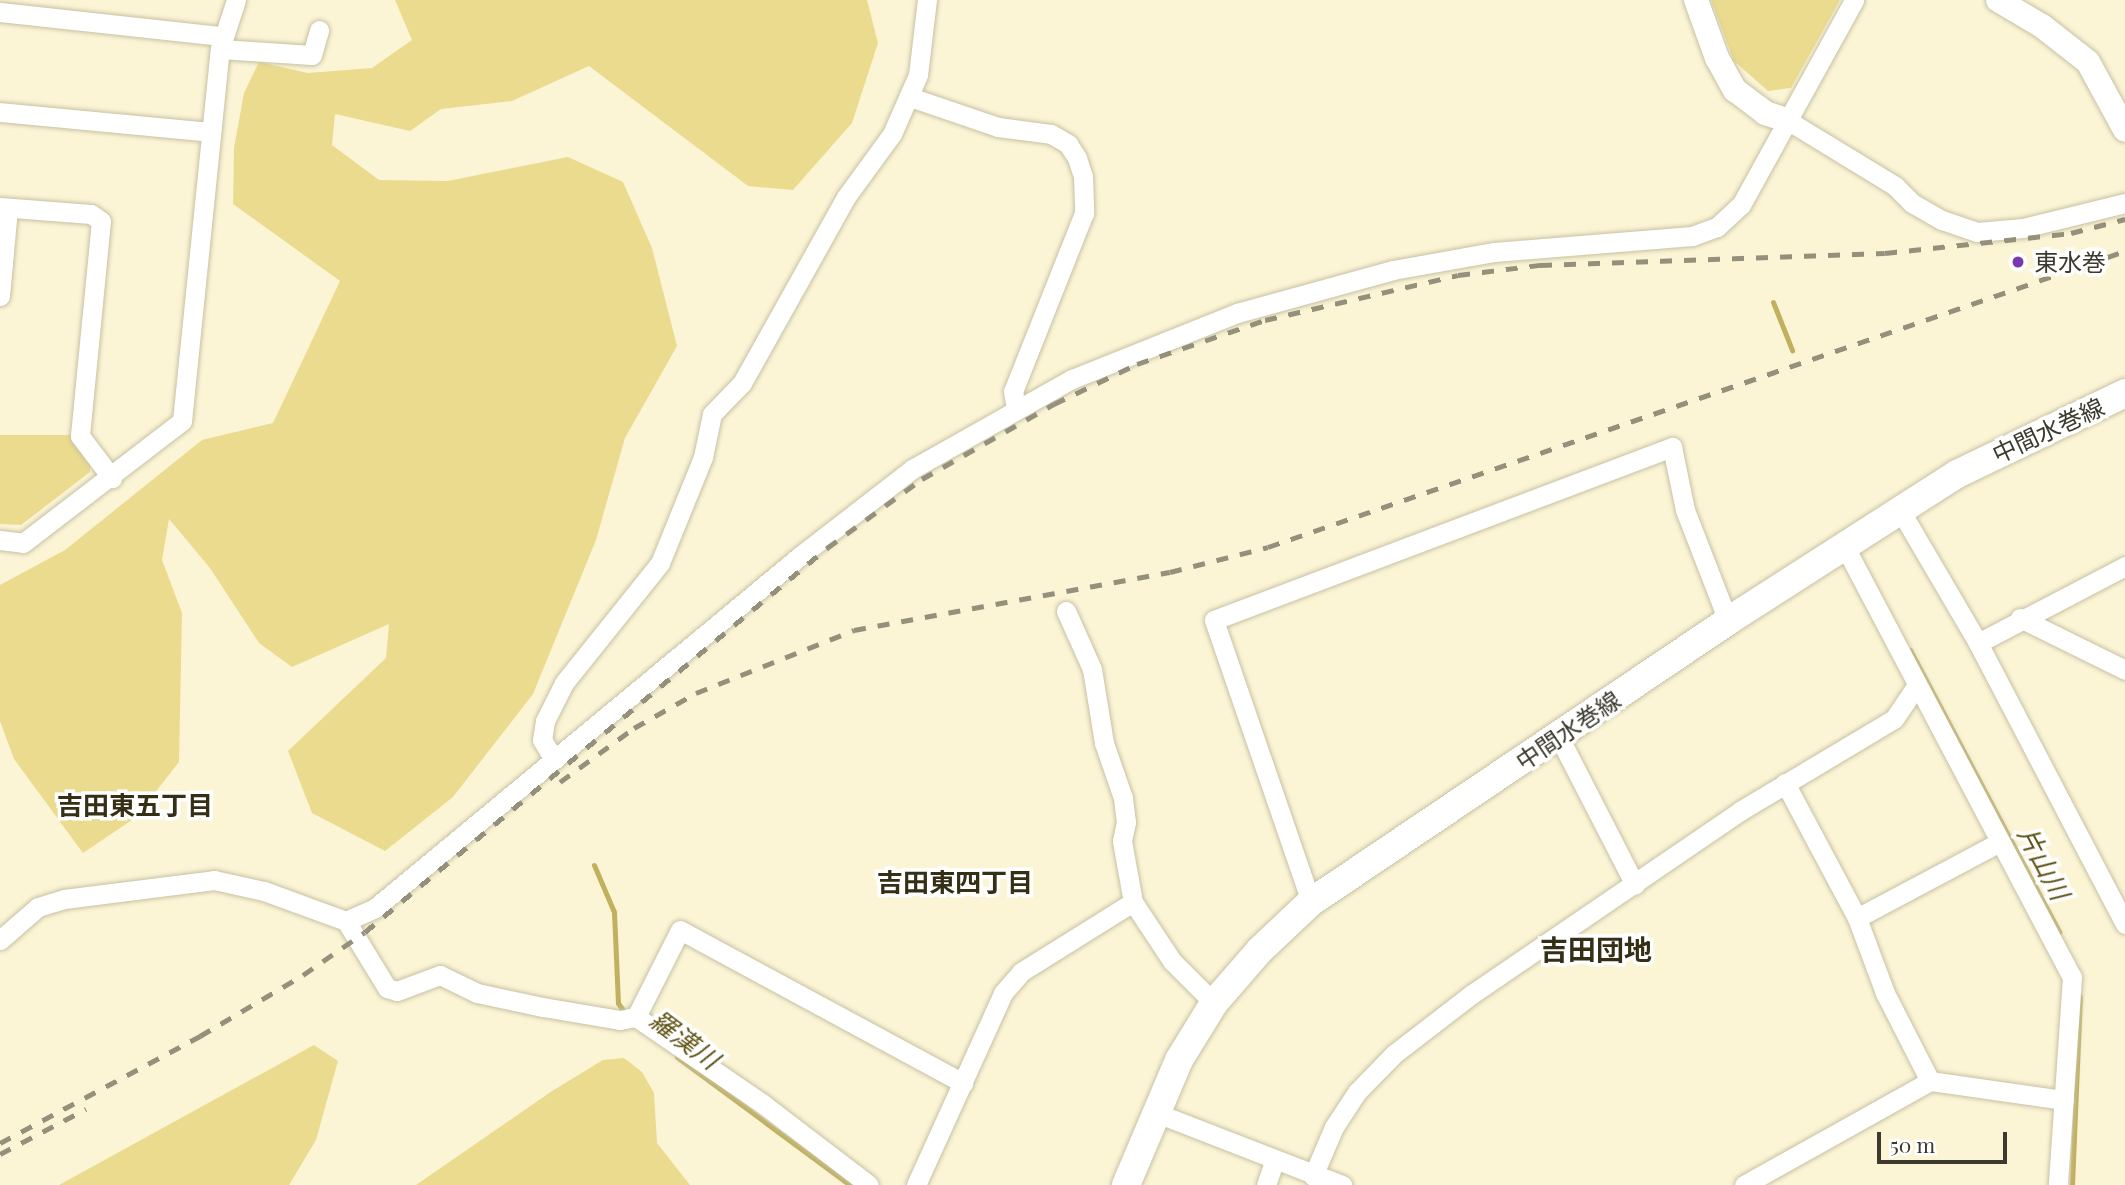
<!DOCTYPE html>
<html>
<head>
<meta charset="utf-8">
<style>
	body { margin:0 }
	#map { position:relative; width:2125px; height:1185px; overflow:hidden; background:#fbf5d6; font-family:"Playfair Display","Noto Sans JP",serif }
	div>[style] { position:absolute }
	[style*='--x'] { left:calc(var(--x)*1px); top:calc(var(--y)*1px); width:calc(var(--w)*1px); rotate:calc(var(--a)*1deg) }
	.green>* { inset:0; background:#ebdb8e }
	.stream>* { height:5px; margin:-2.5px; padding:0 2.5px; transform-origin:2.5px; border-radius:2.5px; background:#c1b05d }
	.roads { filter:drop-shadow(0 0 2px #c7c1a3) drop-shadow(0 0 2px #c7c1a3) }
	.minor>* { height:19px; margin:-9.5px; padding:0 9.5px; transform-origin:9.5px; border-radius:9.5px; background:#fff }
	.tertiary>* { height:24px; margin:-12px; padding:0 12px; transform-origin:12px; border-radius:12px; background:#fff }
	.secondary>* { height:28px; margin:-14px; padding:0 14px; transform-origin:14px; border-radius:14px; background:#fff }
	.rail>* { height:5px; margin-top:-2.5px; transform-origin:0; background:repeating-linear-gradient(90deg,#94907b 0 12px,transparent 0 24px) }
	.dots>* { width:19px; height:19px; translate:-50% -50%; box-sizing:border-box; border:4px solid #fff; border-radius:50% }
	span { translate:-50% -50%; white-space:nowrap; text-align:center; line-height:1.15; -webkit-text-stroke:7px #fff; paint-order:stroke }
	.poi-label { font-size:24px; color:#3c3a2e }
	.left { translate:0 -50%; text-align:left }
	.street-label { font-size:24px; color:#3c3a2e }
	.neighbourhood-label { font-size:26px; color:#352f16; font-weight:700 }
	.water-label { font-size:26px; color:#605315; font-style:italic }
	.quarter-label { font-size:28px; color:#352f16; font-weight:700 }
	.scale { position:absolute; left:1877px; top:1132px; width:130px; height:32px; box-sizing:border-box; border:4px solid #3c3a2e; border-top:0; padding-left:9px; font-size:21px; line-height:24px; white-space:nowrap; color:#3c3a2e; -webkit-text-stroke:5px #fff; paint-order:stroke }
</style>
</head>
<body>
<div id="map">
	<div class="green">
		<div style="clip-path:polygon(395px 0,867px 0,878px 43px,852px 123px,793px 190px,748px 186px,589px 66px,512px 101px,441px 109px,410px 131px,335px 114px,332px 145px,379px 180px,448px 181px,568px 157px,623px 182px,652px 248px,677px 346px,625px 438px,596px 540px,533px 694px,453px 797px,385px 851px,312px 813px,288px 751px,386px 658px,389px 624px,292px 667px,259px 643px,210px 568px,169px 519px,162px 560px,182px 613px,179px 762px,135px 818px,83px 853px,14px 759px,0 721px,0 585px,65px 550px,202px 440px,273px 423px,340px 281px,233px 204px,234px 148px,244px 93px,259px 62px,308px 73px,372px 68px,412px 40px)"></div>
		<div style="clip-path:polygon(1711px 0,1840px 0,1791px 88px,1768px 91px,1734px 61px)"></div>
		<div style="clip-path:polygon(0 435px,70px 435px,90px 464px,90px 472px,21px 525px,0 524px)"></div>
		<div style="clip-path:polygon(314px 1045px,338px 1061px,316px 1140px,289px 1185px,59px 1185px)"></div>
		<div style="clip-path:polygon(624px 1058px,642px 1072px,654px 1093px,657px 1143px,690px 1185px,416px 1185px,552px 1091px,603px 1060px)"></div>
	</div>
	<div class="stream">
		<div style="--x:1773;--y:302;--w:52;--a:68.4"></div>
		<div style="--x:1910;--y:650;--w:319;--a:62.1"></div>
		<div style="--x:594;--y:865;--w:51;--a:66.9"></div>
		<div style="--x:614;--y:912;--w:91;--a:87.5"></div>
		<div style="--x:618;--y:1003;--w:16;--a:55"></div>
		<div style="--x:677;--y:1057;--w:215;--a:36.5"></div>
		<div style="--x:2072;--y:1185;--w:189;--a:-87.6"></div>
	</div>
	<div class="roads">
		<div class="minor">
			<div style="--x:0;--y:12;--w:223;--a:6.2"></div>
			<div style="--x:220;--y:49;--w:92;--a:3.7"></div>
			<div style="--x:312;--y:55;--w:26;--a:-74"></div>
			<div style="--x:910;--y:97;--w:93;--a:18.8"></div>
			<div style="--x:998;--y:127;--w:53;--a:7.5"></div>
			<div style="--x:1051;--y:134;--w:20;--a:30"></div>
			<div style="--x:1068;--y:144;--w:17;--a:57"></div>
			<div style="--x:1077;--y:158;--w:19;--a:72"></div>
			<div style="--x:1083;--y:176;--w:37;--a:88"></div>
			<div style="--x:1084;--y:213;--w:192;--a:111.7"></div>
			<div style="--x:1013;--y:391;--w:17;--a:80"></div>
			<div style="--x:0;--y:112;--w:212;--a:5.4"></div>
			<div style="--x:1787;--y:120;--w:127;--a:31.4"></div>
			<div style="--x:1895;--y:186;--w:24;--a:45"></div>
			<div style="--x:1912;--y:203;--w:34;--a:30"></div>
			<div style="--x:1942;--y:220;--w:37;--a:19"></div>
			<div style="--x:1977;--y:232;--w:46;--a:-5"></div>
			<div style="--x:2023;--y:228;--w:105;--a:-13.8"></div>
			<div style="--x:0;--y:207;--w:91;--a:4.4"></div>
			<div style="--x:91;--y:214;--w:12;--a:35"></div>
			<div style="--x:101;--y:221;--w:216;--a:95.6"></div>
			<div style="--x:80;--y:436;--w:53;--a:52.7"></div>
			<div style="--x:0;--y:296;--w:88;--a:-84.8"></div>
			<div style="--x:1900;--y:510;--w:154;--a:59.6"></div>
			<div style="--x:1978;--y:643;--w:317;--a:62.4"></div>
			<div style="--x:0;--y:540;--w:23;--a:7"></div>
			<div style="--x:23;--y:543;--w:200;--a:-37.5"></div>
			<div style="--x:182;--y:421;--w:374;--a:-84.2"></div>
			<div style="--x:220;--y:49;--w:52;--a:-71.9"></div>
			<div style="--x:1845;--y:547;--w:486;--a:62.2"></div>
			<div style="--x:2072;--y:977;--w:208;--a:93.9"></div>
			<div style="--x:1066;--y:611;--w:64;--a:65.9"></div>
			<div style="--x:1092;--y:669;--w:75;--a:80.8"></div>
			<div style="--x:1104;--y:743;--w:58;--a:70.9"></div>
			<div style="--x:1123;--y:798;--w:24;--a:83"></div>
			<div style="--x:1126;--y:822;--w:19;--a:102"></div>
			<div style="--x:1122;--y:841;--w:62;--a:79.8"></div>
			<div style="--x:1133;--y:902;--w:71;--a:56.5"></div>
			<div style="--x:1172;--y:961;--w:59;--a:45"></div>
			<div style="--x:2020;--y:618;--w:117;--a:26.3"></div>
			<div style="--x:1978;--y:643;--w:166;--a:-27.6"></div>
			<div style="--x:1559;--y:737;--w:166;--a:62.8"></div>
			<div style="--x:553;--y:758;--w:21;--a:-121"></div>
			<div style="--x:542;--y:740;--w:19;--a:-81"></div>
			<div style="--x:545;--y:721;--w:42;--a:-63.4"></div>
			<div style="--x:564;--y:683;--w:154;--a:-51.3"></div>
			<div style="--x:660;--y:563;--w:114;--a:-67.9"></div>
			<div style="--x:703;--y:457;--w:44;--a:-78.2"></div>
			<div style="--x:712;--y:414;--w:43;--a:-45.9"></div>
			<div style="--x:742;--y:383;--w:213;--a:-60.8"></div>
			<div style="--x:846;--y:197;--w:78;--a:-53.9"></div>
			<div style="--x:892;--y:134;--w:64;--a:-66.2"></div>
			<div style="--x:918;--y:75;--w:76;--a:-83.2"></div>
			<div style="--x:1785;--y:783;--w:153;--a:61.9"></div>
			<div style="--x:1857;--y:918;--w:80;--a:69.5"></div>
			<div style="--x:1885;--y:993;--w:99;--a:62.9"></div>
			<div style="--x:1311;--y:902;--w:298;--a:-109"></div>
			<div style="--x:1214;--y:620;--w:490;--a:-20.7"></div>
			<div style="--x:1672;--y:447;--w:64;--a:78.3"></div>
			<div style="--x:1685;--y:510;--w:119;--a:68.8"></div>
			<div style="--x:1857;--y:918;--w:162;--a:-28"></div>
			<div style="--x:346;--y:921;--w:79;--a:58.5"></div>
			<div style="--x:387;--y:988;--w:10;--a:17"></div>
			<div style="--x:397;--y:991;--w:46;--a:-20.4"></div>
			<div style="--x:440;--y:975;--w:41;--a:25.9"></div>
			<div style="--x:477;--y:993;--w:67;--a:12"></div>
			<div style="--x:543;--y:1007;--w:78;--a:9.6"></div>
			<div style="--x:620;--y:1020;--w:16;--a:-11"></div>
			<div style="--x:636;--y:1017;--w:154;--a:34.4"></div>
			<div style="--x:763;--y:1104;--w:133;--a:37.4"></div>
			<div style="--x:0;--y:940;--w:50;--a:-41"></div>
			<div style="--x:38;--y:907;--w:27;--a:-17"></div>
			<div style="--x:64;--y:899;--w:151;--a:-7.2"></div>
			<div style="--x:214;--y:880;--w:51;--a:12.4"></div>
			<div style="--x:264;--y:891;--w:87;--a:20.1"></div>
			<div style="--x:346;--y:921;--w:32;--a:-24"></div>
			<div style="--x:375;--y:908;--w:552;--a:-39.63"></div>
			<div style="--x:800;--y:556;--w:142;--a:-37.8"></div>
			<div style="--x:912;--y:469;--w:184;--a:-29.4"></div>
			<div style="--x:1072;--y:379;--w:178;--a:-21.8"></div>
			<div style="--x:1237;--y:313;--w:162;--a:-15.4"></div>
			<div style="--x:1393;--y:270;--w:103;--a:-10.1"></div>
			<div style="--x:1494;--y:252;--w:199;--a:-4.6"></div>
			<div style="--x:1692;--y:236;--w:27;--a:-20"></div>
			<div style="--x:1717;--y:227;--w:33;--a:-43"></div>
			<div style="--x:1741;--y:205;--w:234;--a:-61.1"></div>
			<div style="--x:636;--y:1017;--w:97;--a:-63.2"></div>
			<div style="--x:680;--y:930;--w:322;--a:28.4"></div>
			<div style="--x:1154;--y:1112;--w:202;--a:21.2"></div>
			<div style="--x:1313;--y:1176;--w:53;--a:-66.8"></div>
			<div style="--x:1334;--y:1127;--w:42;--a:-56.7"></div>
			<div style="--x:1357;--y:1092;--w:53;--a:-45.8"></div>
			<div style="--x:1394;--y:1054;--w:98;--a:-37.6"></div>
			<div style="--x:1472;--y:994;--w:325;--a:-34.3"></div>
			<div style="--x:1740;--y:811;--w:179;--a:-30.9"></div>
			<div style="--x:1894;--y:719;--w:40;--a:-56"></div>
			<div style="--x:916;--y:1185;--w:211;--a:-65.6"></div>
			<div style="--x:1003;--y:993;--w:28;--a:-49"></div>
			<div style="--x:1021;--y:972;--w:132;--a:-32"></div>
			<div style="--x:1266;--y:1185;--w:24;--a:-71"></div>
			<div style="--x:1744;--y:1185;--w:213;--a:-29.2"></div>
			<div style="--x:1930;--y:1081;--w:135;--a:8.1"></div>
		</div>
		<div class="tertiary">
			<div style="--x:1696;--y:0;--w:62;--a:70.1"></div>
			<div style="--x:1717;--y:58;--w:37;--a:61"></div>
			<div style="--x:1735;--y:90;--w:38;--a:37"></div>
			<div style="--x:1765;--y:113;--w:23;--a:18"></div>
			<div style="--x:1998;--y:0;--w:51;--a:30.6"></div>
			<div style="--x:2042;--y:26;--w:58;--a:38"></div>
			<div style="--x:2088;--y:62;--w:77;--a:61.4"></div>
		</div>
		<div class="secondary">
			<div style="--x:1126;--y:1185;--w:136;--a:-67"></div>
			<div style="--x:1179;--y:1060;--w:67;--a:-58.4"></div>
			<div style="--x:1214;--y:1003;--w:70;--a:-49"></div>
			<div style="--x:1260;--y:950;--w:70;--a:-43.3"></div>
			<div style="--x:1311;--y:902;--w:503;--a:-33.97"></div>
			<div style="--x:1728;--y:621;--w:272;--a:-32.7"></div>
			<div style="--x:1957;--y:474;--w:187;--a:-25.7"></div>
		</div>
	</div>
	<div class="rail">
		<div style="--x:560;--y:782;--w:92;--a:-36.1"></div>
		<div style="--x:634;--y:728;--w:71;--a:-29.4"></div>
		<div style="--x:696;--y:693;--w:170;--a:-21.7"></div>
		<div style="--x:854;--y:630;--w:321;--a:-10.4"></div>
		<div style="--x:1170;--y:572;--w:101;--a:-14.3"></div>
		<div style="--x:1268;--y:547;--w:907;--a:-19.05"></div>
		<div style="--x:0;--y:1143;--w:227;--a:-28.1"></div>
		<div style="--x:200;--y:1036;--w:120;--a:-30.6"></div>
		<div style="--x:303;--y:975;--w:75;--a:-34.7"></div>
		<div style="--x:365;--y:932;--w:601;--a:-39.73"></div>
		<div style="--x:827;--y:548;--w:117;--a:-36"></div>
		<div style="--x:922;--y:479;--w:152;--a:-29.6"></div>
		<div style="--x:1054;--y:404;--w:92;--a:-25.7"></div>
		<div style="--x:1137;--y:364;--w:135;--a:-19"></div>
		<div style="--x:1265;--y:320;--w:198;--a:-13.1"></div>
		<div style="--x:1458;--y:275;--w:83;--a:-7"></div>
		<div style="--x:1540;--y:265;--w:345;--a:-2"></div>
		<div style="--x:1885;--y:253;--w:187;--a:-6.1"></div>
		<div style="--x:2071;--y:233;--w:56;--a:-14.5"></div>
		<div style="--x:0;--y:1154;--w:97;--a:-27.6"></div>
	</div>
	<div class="dots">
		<div style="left:2018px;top:262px;background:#7639af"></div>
	</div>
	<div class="poi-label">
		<span class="left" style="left:2034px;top:262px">東水巻</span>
	</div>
	<div class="street-label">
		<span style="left:2048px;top:430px;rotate:-25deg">中間水巻線</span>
		<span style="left:1568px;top:730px;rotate:-34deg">中間水巻線</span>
	</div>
	<div class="neighbourhood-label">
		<span style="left:135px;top:805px">吉田東五丁目</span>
		<span style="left:955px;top:882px">吉田東四丁目</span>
	</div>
	<div class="water-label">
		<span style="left:2044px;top:863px;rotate:62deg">片山川</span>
		<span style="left:685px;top:1039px;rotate:37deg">羅漢川</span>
	</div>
	<div class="quarter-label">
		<span style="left:1596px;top:949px">吉田団地</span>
	</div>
	<div class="scale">50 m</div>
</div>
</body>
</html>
